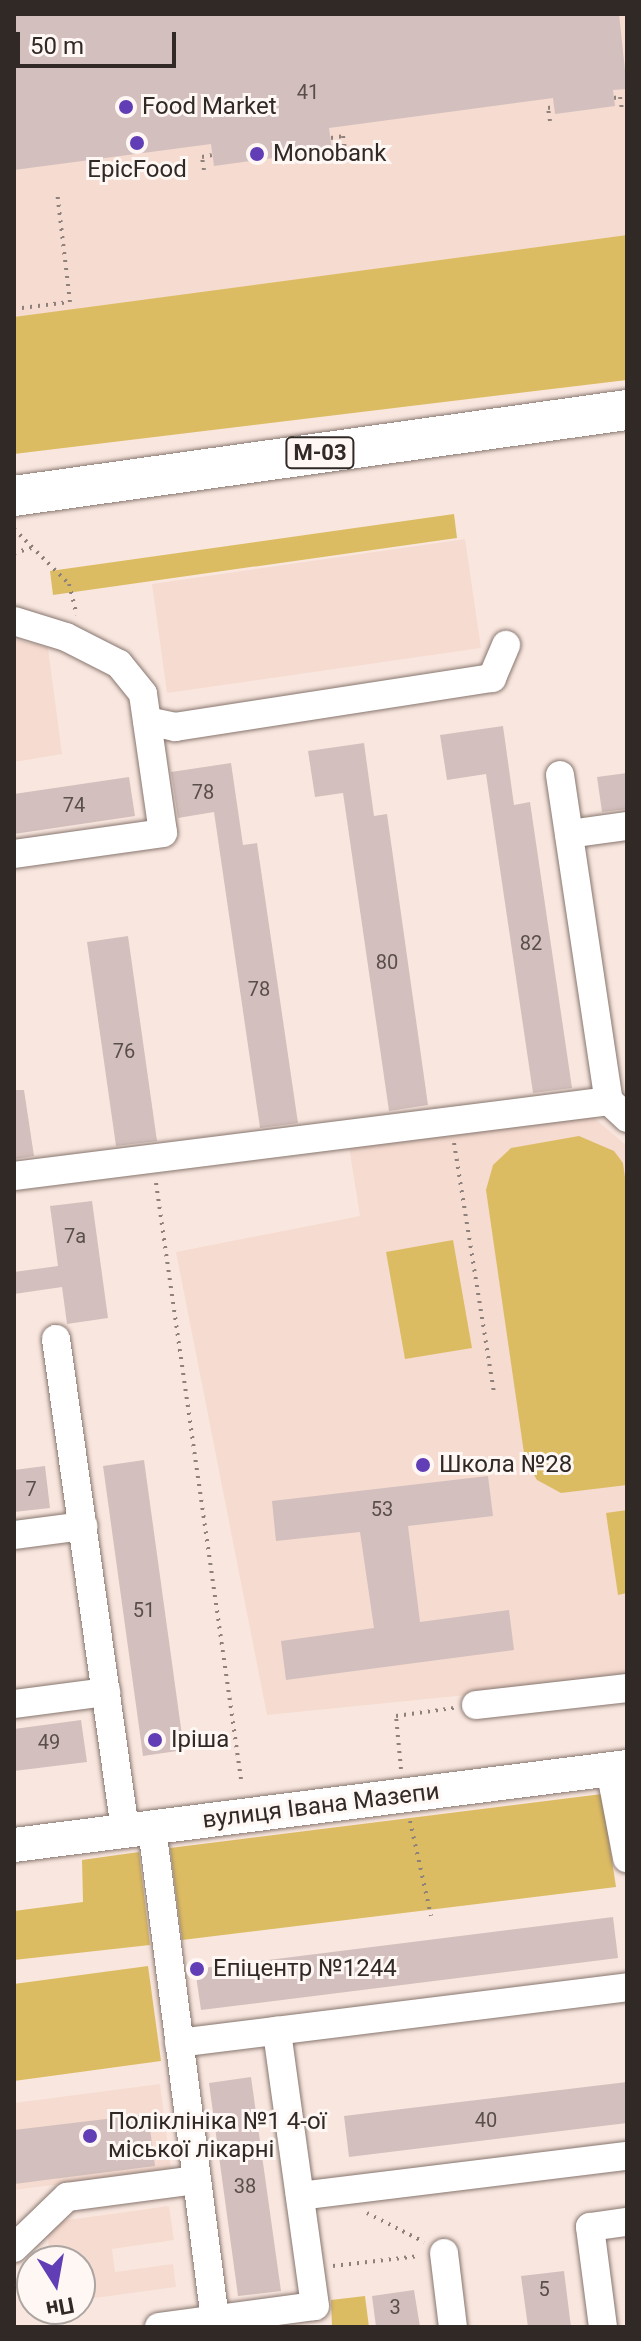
<!DOCTYPE html>
<html>
<head>
<meta charset="utf-8">
<style>
	body { margin:0 }
	#map { position:relative; width:641px; height:2341px; overflow:hidden; background:#f9e7df; font-family:Roboto,sans-serif }
	div>[style] { position:absolute }
	[style*='--x'] { left:calc(var(--x)*1px); top:calc(var(--y)*1px); width:calc(var(--w)*1px); rotate:calc(var(--a)*1deg) }
	.built>* { inset:0; background:#f6dbd0 }
	.green>* { inset:0; background:#dcbc63 }
	.building>* { inset:0; background:#d3bfbd }
	.path>* { height:4px; margin-top:-2px; transform-origin:0; background:repeating-linear-gradient(90deg,#8e817c 0 2px,transparent 0 8px) }
	.roads { filter:drop-shadow(0 0 2px #87766f) drop-shadow(0 0 2px #87766f) }
	.minor>* { height:28px; margin:-14px; padding:0 14px; transform-origin:14px; border-radius:14px; background:#fff }
	.major>* { height:34px; margin:-17px; padding:0 17px; transform-origin:17px; border-radius:17px; background:#fff }
	.highway>* { height:40px; margin:-20px; padding:0 20px; transform-origin:20px; border-radius:20px; background:#fff }
	.dots>* { width:22px; height:22px; translate:-50% -50%; box-sizing:border-box; border:4px solid #fef7f3; border-radius:50% }
	span { translate:-50% -50%; white-space:nowrap; text-align:center; line-height:1.15; -webkit-text-stroke:6px #fef7f3; paint-order:stroke }
	.number-label { font-size:20px; color:#594e4c }
	.number-label span { -webkit-text-stroke-width:0 }
	.shield-label span { padding:2px 6px; background:#fef7f3; border:2px solid; border-radius:6px; -webkit-text-stroke-width:0 }
	.shield-label { font-size:22px; color:#302926; font-weight:700 }
	.poi-label { font-size:24px; color:#302926 }
	.left { translate:0 -50%; text-align:left }
	.street-label { font-size:24px; color:#302926 }
	.frame { position:absolute; inset:0; border:16px solid #302926; pointer-events:none }
	.north { position:absolute; left:16px; top:2245px; width:80px; height:80px; box-sizing:border-box; background:#fef7f3; border:2px solid #aca5a1; border-radius:50%; rotate:169deg; font-size:22px; font-weight:700; line-height:32px; text-align:center; color:#302926 }
	.north::after { content:''; display:block; margin:auto; width:28px; height:36px; background:#623eb6; clip-path:polygon(50% 0,100% 100%,50% 72%,0 100%) }
	.scale { position:absolute; left:16px; top:32px; width:160px; height:36px; box-sizing:border-box; border:4px solid #302926; border-top:0; padding-left:10px; font-size:24px; line-height:28px; white-space:nowrap; color:#302926; -webkit-text-stroke:6px #fef7f3; paint-order:stroke }
</style>
</head>
<body>
<div id="map">
	<div class="built">
		<div style="clip-path:polygon(14px 14px,627px 14px,627px 235px,14px 318px)"></div>
		<div style="clip-path:polygon(465px 539px,481px 648px,167px 693px,152px 584px)"></div>
		<div style="clip-path:polygon(14px 639px,48px 648px,62px 754px,14px 762px)"></div>
		<div style="clip-path:polygon(593px 1117px,627px 1146px,627px 1679px,267px 1715px,176px 1252px,360px 1216px,349px 1147px)"></div>
		<div style="clip-path:polygon(160px 2084px,171px 2170px,14px 2190px,14px 2103px)"></div>
		<div style="clip-path:polygon(169px 2206px,174px 2240px,112px 2249px,115px 2272px,173px 2264px,176px 2287px,80px 2300px,80px 2261px,51px 2261px,46px 2223px)"></div>
	</div>
	<div class="green">
		<div style="clip-path:polygon(627px 235px,627px 380px,14px 454px,14px 317px)"></div>
		<div style="clip-path:polygon(454px 514px,457px 538px,53px 595px,50px 571px)"></div>
		<div style="clip-path:polygon(579px 1136px,614px 1151px,623px 1163px,627px 1192px,627px 1485px,561px 1493px,537px 1480px,525px 1460px,486px 1190px,493px 1165px,511px 1148px)"></div>
		<div style="clip-path:polygon(453px 1240px,472px 1348px,405px 1359px,386px 1252px)"></div>
		<div style="clip-path:polygon(627px 1510px,627px 1593px,618px 1595px,606px 1513px)"></div>
		<div style="clip-path:polygon(602px 1794px,616px 1887px,182px 1940px,170px 1848px)"></div>
		<div style="clip-path:polygon(139px 1852px,150px 1945px,14px 1960px,14px 1911px,83px 1902px,82px 1860px)"></div>
		<div style="clip-path:polygon(148px 1966px,161px 2061px,14px 2081px,14px 1984px)"></div>
		<div style="clip-path:polygon(365px 2296px,369px 2327px,332px 2327px,331px 2300px)"></div>
	</div>
	<div class="building">
		<div style="clip-path:polygon(14px 14px,619px 14px,627px 89px,613px 90px,615px 106px,555px 114px,553px 98px,329px 128px,332px 150px,214px 166px,211px 144px,14px 170px)"></div>
		<div style="clip-path:polygon(503px 726px,514px 805px,530px 802px,572px 1088px,533px 1093px,486px 774px,447px 780px,440px 735px)"></div>
		<div style="clip-path:polygon(364px 743px,374px 816px,387px 814px,428px 1105px,389px 1111px,343px 793px,315px 797px,308px 751px)"></div>
		<div style="clip-path:polygon(231px 763px,243px 845px,257px 843px,298px 1123px,260px 1128px,214px 812px,178px 818px,171px 772px)"></div>
		<div style="clip-path:polygon(627px 773px,627px 809px,602px 812px,597px 777px)"></div>
		<div style="clip-path:polygon(129px 777px,135px 816px,14px 834px,14px 794px)"></div>
		<div style="clip-path:polygon(128px 936px,157px 1141px,116px 1146px,87px 942px)"></div>
		<div style="clip-path:polygon(14px 1090px,24px 1090px,34px 1156px,14px 1159px)"></div>
		<div style="clip-path:polygon(92px 1201px,108px 1318px,67px 1324px,62px 1287px,14px 1294px,14px 1272px,58px 1266px,50px 1206px)"></div>
		<div style="clip-path:polygon(144px 1460px,184px 1750px,143px 1756px,103px 1466px)"></div>
		<div style="clip-path:polygon(45px 1466px,50px 1508px,14px 1512px,14px 1470px)"></div>
		<div style="clip-path:polygon(488px 1476px,493px 1516px,408px 1526px,420px 1622px,509px 1610px,514px 1650px,286px 1680px,281px 1641px,374px 1628px,360px 1532px,276px 1541px,272px 1501px)"></div>
		<div style="clip-path:polygon(81px 1720px,87px 1762px,14px 1771px,14px 1729px)"></div>
		<div style="clip-path:polygon(613px 1917px,618px 1958px,201px 2010px,195px 1969px)"></div>
		<div style="clip-path:polygon(251px 2077px,281px 2291px,238px 2296px,209px 2083px)"></div>
		<div style="clip-path:polygon(627px 2082px,627px 2123px,349px 2157px,344px 2116px)"></div>
		<div style="clip-path:polygon(148px 2114px,155px 2166px,14px 2184px,14px 2130px)"></div>
		<div style="clip-path:polygon(564px 2271px,571px 2327px,528px 2327px,521px 2276px)"></div>
		<div style="clip-path:polygon(414px 2290px,420px 2327px,376px 2327px,372px 2296px)"></div>
	</div>
	<div class="path">
		<div style="--x:614;--y:98;--w:6;--a:-9"></div>
		<div style="--x:620;--y:97;--w:13;--a:81"></div>
		<div style="--x:550;--y:121;--w:13;--a:-99"></div>
		<div style="--x:548;--y:108;--w:6;--a:-9"></div>
		<div style="--x:331;--y:138;--w:12;--a:-9"></div>
		<div style="--x:343;--y:136;--w:14;--a:82"></div>
		<div style="--x:204;--y:170;--w:13;--a:-99"></div>
		<div style="--x:202;--y:157;--w:10;--a:-11"></div>
		<div style="--x:14;--y:309;--w:56;--a:-7.1"></div>
		<div style="--x:70;--y:302;--w:111;--a:-96.7"></div>
		<div style="--x:14;--y:529;--w:78;--a:45"></div>
		<div style="--x:69;--y:584;--w:32;--a:76"></div>
		<div style="--x:14;--y:553;--w:18;--a:-16"></div>
		<div style="--x:454;--y:1143;--w:254;--a:80.9"></div>
		<div style="--x:156;--y:1183;--w:602;--a:81.88"></div>
		<div style="--x:401;--y:1769;--w:53;--a:-95.4"></div>
		<div style="--x:396;--y:1716;--w:59;--a:-7.9"></div>
		<div style="--x:410;--y:1821;--w:97;--a:77.5"></div>
		<div style="--x:367;--y:2213;--w:64;--a:27"></div>
		<div style="--x:333;--y:2266;--w:87;--a:-6.6"></div>
	</div>
	<div class="roads">
		<div class="minor">
			<div style="--x:14;--y:621;--w:54;--a:17.1"></div>
			<div style="--x:66;--y:637;--w:59;--a:27"></div>
			<div style="--x:119;--y:664;--w:38;--a:51"></div>
			<div style="--x:143;--y:694;--w:140;--a:81.8"></div>
			<div style="--x:163;--y:833;--w:150;--a:172"></div>
			<div style="--x:147;--y:721;--w:29;--a:12"></div>
			<div style="--x:175;--y:727;--w:321;--a:-8.8"></div>
			<div style="--x:492;--y:678;--w:36;--a:-67"></div>
			<div style="--x:560;--y:775;--w:330;--a:81.5"></div>
			<div style="--x:569;--y:834;--w:59;--a:-7.9"></div>
			<div style="--x:14;--y:1176;--w:600;--a:-7.18"></div>
			<div style="--x:609;--y:1101;--w:25;--a:43"></div>
			<div style="--x:56;--y:1339;--w:497;--a:82"></div>
			<div style="--x:14;--y:1535;--w:70;--a:-7.4"></div>
			<div style="--x:14;--y:1704;--w:93;--a:-7.4"></div>
			<div style="--x:476;--y:1705;--w:152;--a:-6.4"></div>
			<div style="--x:610;--y:1769;--w:91;--a:79.2"></div>
			<div style="--x:152;--y:1828;--w:495;--a:82.7"></div>
			<div style="--x:179;--y:2043;--w:451;--a:-7.1"></div>
			<div style="--x:300;--y:2196;--w:329;--a:-7"></div>
			<div style="--x:14;--y:2248;--w:74;--a:-43.9"></div>
			<div style="--x:67;--y:2197;--w:131;--a:-7.5"></div>
			<div style="--x:444;--y:2253;--w:75;--a:83.1"></div>
			<div style="--x:159;--y:2327;--w:157;--a:-7.7"></div>
			<div style="--x:315;--y:2306;--w:278;--a:-97.9"></div>
			<div style="--x:603;--y:2327;--w:101;--a:-97.4"></div>
			<div style="--x:590;--y:2227;--w:37;--a:-8"></div>
		</div>
		<div class="major">
			<div style="--x:14;--y:1845;--w:618;--a:-7.25"></div>
		</div>
		<div class="highway">
			<div style="--x:14;--y:496;--w:619;--a:-7.99"></div>
		</div>
	</div>
	<div class="dots">
		<div style="left:126px;top:107px;background:#623eb6"></div>
		<div style="left:137px;top:143px;background:#623eb6"></div>
		<div style="left:257px;top:154px;background:#623eb6"></div>
		<div style="left:423px;top:1465px;background:#623eb6"></div>
		<div style="left:155px;top:1740px;background:#623eb6"></div>
		<div style="left:197px;top:1969px;background:#623eb6"></div>
		<div style="left:90px;top:2136px;background:#623eb6"></div>
	</div>
	<div class="number-label">
		<span style="left:308px;top:92px">41</span>
		<span style="left:203px;top:792px">78</span>
		<span style="left:74px;top:805px">74</span>
		<span style="left:531px;top:943px">82</span>
		<span style="left:387px;top:962px">80</span>
		<span style="left:259px;top:989px">78</span>
		<span style="left:124px;top:1051px">76</span>
		<span style="left:75px;top:1236px">7а</span>
		<span style="left:31px;top:1489px">7</span>
		<span style="left:382px;top:1509px">53</span>
		<span style="left:144px;top:1610px">51</span>
		<span style="left:49px;top:1742px">49</span>
		<span style="left:486px;top:2120px">40</span>
		<span style="left:245px;top:2186px">38</span>
		<span style="left:544px;top:2289px">5</span>
		<span style="left:395px;top:2307px">3</span>
	</div>
	<div class="shield-label">
		<span style="left:320px;top:453px">М-03</span>
	</div>
	<div class="poi-label">
		<span class="left" style="left:142px;top:107px">Food Market</span>
		<span class="left" style="left:273px;top:154px">Monobank</span>
		<span style="left:137px;top:170px">EpicFood</span>
		<span class="left" style="left:439px;top:1465px">Школа №28</span>
		<span class="left" style="left:171px;top:1740px">Іріша</span>
		<span class="left" style="left:213px;top:1969px">Епіцентр №1244</span>
		<span class="left" style="left:108px;top:2136px">Поліклініка №1 4-ої<br>міської лікарні</span>
	</div>
	<div class="street-label">
		<span style="left:321px;top:1806px;rotate:-7deg">вулиця Івана Мазепи</span>
	</div>
	<div class="frame"></div>
	<div class="north">Пн</div>
	<div class="scale">50 m</div>
</div>
</body>
</html>
